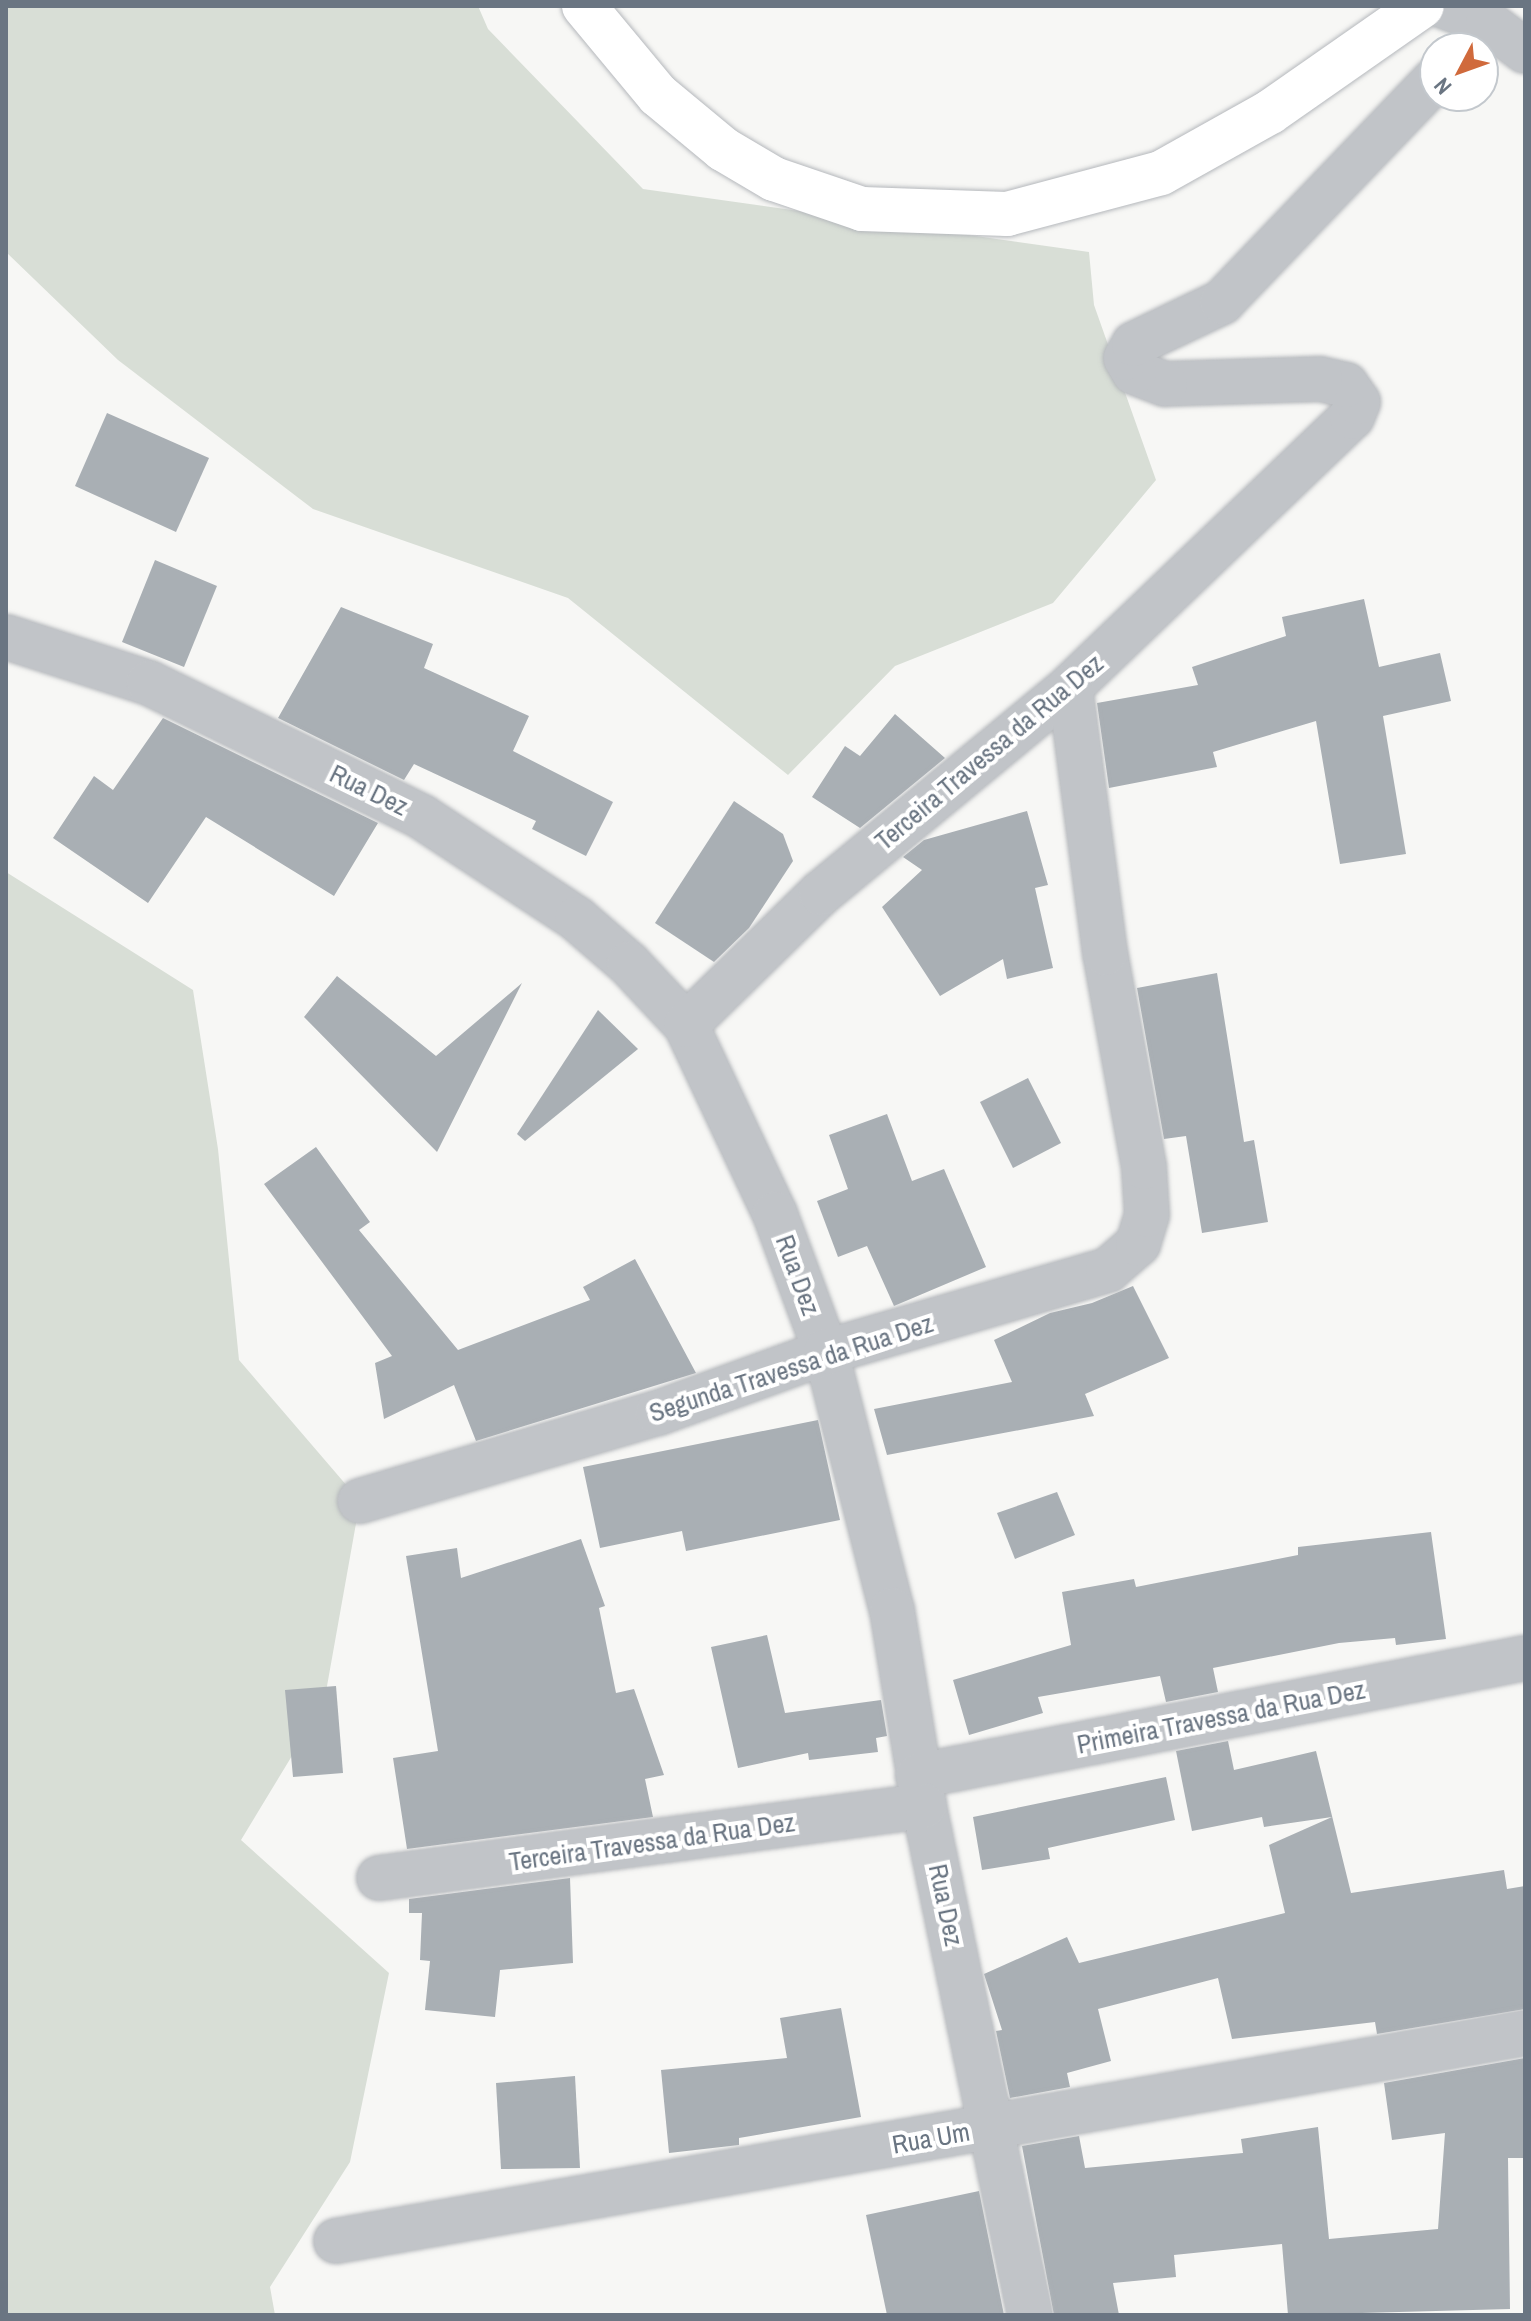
<!DOCTYPE html>
<html>
<head>
<meta charset="utf-8">
<style>
	body { margin:0 }
	#map { position:relative; width:1531px; height:2321px; overflow:hidden; background:#f7f7f5; font-family:"Archivo Narrow",sans-serif }
	div>[style] { position:absolute }
	[style*='--x'] { left:calc(var(--x)*1px); top:calc(var(--y)*1px); width:calc(var(--w)*1px); rotate:calc(var(--a)*1deg) }
	.green>* { inset:0; background:#d8ded6 }
	.building>* { inset:0; background:#a9afb4 }
	.roads { filter:drop-shadow(0 0 2px #b5b8bc) drop-shadow(0 0 2px #b5b8bc) }
	.minor>* { height:44px; margin:-22px; padding:0 22px; transform-origin:22px; border-radius:22px; background:#c1c4c8 }
	.primary>* { height:44px; margin:-22px; padding:0 22px; transform-origin:22px; border-radius:22px; background:#fff }
	span { translate:-50% -50%; white-space:nowrap; text-align:center; line-height:1.15; -webkit-text-stroke:8px #fff; paint-order:stroke }
	.street-label { font-size:26px; color:#6a7582 }
	.frame { position:absolute; inset:0; border:8px solid #6a7582; pointer-events:none }
	.north { position:absolute; left:1419px; top:32px; width:80px; height:80px; box-sizing:border-box; background:#fff; border:2px solid #c3c8cd; border-radius:50%; rotate:229deg; font-size:22px; font-weight:700; line-height:32px; text-align:center; color:#6a7582 }
	.north::after { content:''; display:block; margin:auto; width:28px; height:36px; background:#d06a3c; clip-path:polygon(50% 0,100% 100%,50% 72%,0 100%) }
</style>
</head>
<body>
<div id="map">
	<div class="green">
		<div style="clip-path:polygon(6px 6px,478px 6px,488px 29px,643px 189px,1089px 252px,1094px 305px,1156px 480px,1053px 603px,895px 666px,788px 775px,568px 598px,313px 509px,118px 360px,6px 252px)"></div>
		<div style="clip-path:polygon(6px 872px,193px 990px,218px 1149px,239px 1360px,360px 1501px,324px 1703px,241px 1840px,389px 1973px,350px 2162px,270px 2287px,275px 2315px,6px 2315px)"></div>
	</div>
	<div class="building">
		<div style="clip-path:polygon(107px 413px,209px 458px,176px 532px,75px 486px)"></div>
		<div style="clip-path:polygon(155px 560px,217px 586px,184px 667px,122px 642px)"></div>
		<div style="clip-path:polygon(1364px 599px,1379px 667px,1440px 653px,1451px 701px,1383px 716px,1406px 854px,1340px 864px,1316px 721px,1213px 752px,1217px 767px,1109px 788px,1097px 703px,1198px 685px,1192px 667px,1286px 636px,1282px 617px)"></div>
		<div style="clip-path:polygon(341px 607px,433px 644px,424px 668px,529px 716px,513px 751px,613px 802px,586px 856px,532px 829px,536px 821px,414px 764px,404px 780px,278px 718px)"></div>
		<div style="clip-path:polygon(895px 714px,945px 758px,860px 828px,812px 797px,845px 746px,860px 756px)"></div>
		<div style="clip-path:polygon(163px 718px,378px 823px,334px 896px,206px 817px,148px 903px,53px 838px,94px 776px,113px 790px)"></div>
		<div style="clip-path:polygon(734px 801px,783px 834px,793px 861px,749px 928px,714px 962px,655px 923px)"></div>
		<div style="clip-path:polygon(1027px 811px,1048px 885px,1035px 888px,1053px 968px,1007px 979px,1003px 959px,940px 996px,882px 907px,922px 870px,903px 857px,924px 840px)"></div>
		<div style="clip-path:polygon(1217px 973px,1244px 1142px,1254px 1140px,1268px 1222px,1202px 1233px,1186px 1136px,1164px 1139px,1137px 988px)"></div>
		<div style="clip-path:polygon(337px 976px,436px 1056px,522px 983px,437px 1152px,304px 1017px)"></div>
		<div style="clip-path:polygon(598px 1010px,638px 1049px,525px 1141px,517px 1134px)"></div>
		<div style="clip-path:polygon(1028px 1078px,1061px 1143px,1013px 1168px,980px 1102px)"></div>
		<div style="clip-path:polygon(887px 1114px,912px 1181px,944px 1169px,986px 1267px,894px 1306px,867px 1246px,838px 1257px,817px 1201px,848px 1189px,829px 1135px)"></div>
		<div style="clip-path:polygon(316px 1147px,370px 1222px,359px 1230px,458px 1350px,590px 1300px,583px 1287px,635px 1259px,696px 1373px,476px 1441px,454px 1385px,384px 1419px,375px 1363px,392px 1356px,264px 1184px)"></div>
		<div style="clip-path:polygon(1133px 1286px,1169px 1358px,1085px 1394px,1094px 1416px,887px 1455px,874px 1409px,1012px 1382px,994px 1340px,1050px 1313px,1092px 1303px)"></div>
		<div style="clip-path:polygon(818px 1420px,840px 1520px,686px 1551px,682px 1531px,600px 1548px,583px 1467px)"></div>
		<div style="clip-path:polygon(1057px 1492px,1075px 1535px,1015px 1559px,997px 1513px)"></div>
		<div style="clip-path:polygon(1431px 1532px,1446px 1639px,1396px 1645px,1395px 1638px,1339px 1643px,1213px 1668px,1218px 1692px,1166px 1702px,1160px 1676px,1038px 1697px,1043px 1713px,969px 1735px,953px 1680px,1071px 1645px,1062px 1592px,1134px 1579px,1136px 1587px,1298px 1555px,1298px 1547px)"></div>
		<div style="clip-path:polygon(581px 1539px,605px 1606px,599px 1608px,616px 1693px,634px 1689px,664px 1775px,645px 1779px,653px 1817px,407px 1849px,393px 1758px,438px 1751px,406px 1556px,457px 1548px,461px 1578px)"></div>
		<div style="clip-path:polygon(767px 1635px,785px 1713px,881px 1700px,887px 1736px,876px 1738px,878px 1752px,809px 1760px,808px 1753px,738px 1768px,711px 1647px)"></div>
		<div style="clip-path:polygon(336px 1686px,343px 1773px,293px 1777px,285px 1690px)"></div>
		<div style="clip-path:polygon(1228px 1741px,1234px 1770px,1316px 1751px,1351px 1893px,1504px 1870px,1507px 1889px,1525px 1886px,1525px 2009px,1377px 2034px,1375px 2022px,1232px 2039px,1218px 1978px,1098px 2009px,1111px 2061px,1067px 2073px,1070px 2087px,1010px 2098px,996px 2031px,1002px 2030px,984px 1974px,1067px 1937px,1079px 1963px,1285px 1913px,1269px 1845px,1332px 1817px,1264px 1827px,1262px 1817px,1192px 1831px,1176px 1751px)"></div>
		<div style="clip-path:polygon(1166px 1777px,1175px 1820px,1048px 1848px,1050px 1859px,982px 1870px,973px 1817px)"></div>
		<div style="clip-path:polygon(570px 1878px,573px 1963px,500px 1970px,495px 2017px,425px 2010px,430px 1961px,420px 1960px,422px 1913px,409px 1913px,409px 1899px)"></div>
		<div style="clip-path:polygon(841px 2008px,861px 2117px,739px 2138px,739px 2145px,669px 2153px,661px 2070px,787px 2058px,780px 2018px)"></div>
		<div style="clip-path:polygon(1525px 2058px,1525px 2158px,1508px 2158px,1510px 2309px,1288px 2315px,1282px 2244px,1174px 2255px,1176px 2277px,1113px 2283px,1119px 2315px,1054px 2315px,1022px 2146px,1079px 2136px,1085px 2168px,1243px 2153px,1241px 2139px,1318px 2127px,1329px 2239px,1438px 2229px,1445px 2133px,1392px 2140px,1384px 2083px)"></div>
		<div style="clip-path:polygon(575px 2076px,580px 2168px,501px 2169px,496px 2083px)"></div>
		<div style="clip-path:polygon(979px 2191px,1004px 2315px,887px 2315px,866px 2215px)"></div>
	</div>
	<div class="roads">
		<div class="minor">
			<div style="--x:1443;--y:6;--w:48;--a:20.7"></div>
			<div style="--x:1488;--y:23;--w:46;--a:37.1"></div>
			<div style="--x:6;--y:637;--w:150;--a:17.8"></div>
			<div style="--x:149;--y:683;--w:304;--a:26.1"></div>
			<div style="--x:422;--y:817;--w:186;--a:33.3"></div>
			<div style="--x:577;--y:919;--w:69;--a:40.9"></div>
			<div style="--x:629;--y:964;--w:83;--a:46.9"></div>
			<div style="--x:686;--y:1025;--w:209;--a:64.8"></div>
			<div style="--x:775;--y:1214;--w:147;--a:69.7"></div>
			<div style="--x:826;--y:1352;--w:266;--a:75.7"></div>
			<div style="--x:892;--y:1610;--w:199;--a:80.7"></div>
			<div style="--x:924;--y:1806;--w:520;--a:78.24"></div>
			<div style="--x:686;--y:1025;--w:189;--a:-44.4"></div>
			<div style="--x:821;--y:893;--w:323;--a:-39.6"></div>
			<div style="--x:1070;--y:687;--w:390;--a:-43.8"></div>
			<div style="--x:1352;--y:417;--w:16;--a:-68"></div>
			<div style="--x:1358;--y:402;--w:21;--a:-125"></div>
			<div style="--x:1346;--y:385;--w:27;--a:-167"></div>
			<div style="--x:1320;--y:379;--w:155;--a:178.2"></div>
			<div style="--x:1165;--y:384;--w:33;--a:-159"></div>
			<div style="--x:1134;--y:372;--w:16;--a:-120"></div>
			<div style="--x:1126;--y:358;--w:16;--a:-60"></div>
			<div style="--x:1134;--y:344;--w:98;--a:-25.5"></div>
			<div style="--x:1222;--y:302;--w:308;--a:-46.2"></div>
			<div style="--x:360;--y:1501;--w:311;--a:-16.5"></div>
			<div style="--x:658;--y:1413;--w:179;--a:-20"></div>
			<div style="--x:826;--y:1352;--w:294;--a:-16.2"></div>
			<div style="--x:1108;--y:1270;--w:40;--a:-41"></div>
			<div style="--x:1138;--y:1244;--w:30;--a:-73"></div>
			<div style="--x:1147;--y:1215;--w:48;--a:-93.6"></div>
			<div style="--x:1144;--y:1167;--w:218;--a:-100.3"></div>
			<div style="--x:1105;--y:953;--w:268;--a:-97.5"></div>
			<div style="--x:918;--y:1776;--w:618;--a:-11"></div>
			<div style="--x:379;--y:1878;--w:550;--a:-7.53"></div>
			<div style="--x:336;--y:2241;--w:1207;--a:-9.92"></div>
		</div>
		<div class="primary">
			<div style="--x:584;--y:6;--w:116;--a:50.3"></div>
			<div style="--x:658;--y:95;--w:85;--a:39.7"></div>
			<div style="--x:723;--y:149;--w:59;--a:30.5"></div>
			<div style="--x:774;--y:179;--w:93;--a:18.8"></div>
			<div style="--x:862;--y:209;--w:145;--a:2"></div>
			<div style="--x:1007;--y:214;--w:159;--a:-14.9"></div>
			<div style="--x:1161;--y:173;--w:125;--a:-29.2"></div>
			<div style="--x:1270;--y:112;--w:185;--a:-34.9"></div>
		</div>
	</div>
	<div class="street-label">
		<span style="left:989px;top:752px;rotate:-40deg">Terceira Travessa da Rua Dez</span>
		<span style="left:369px;top:790px;rotate:26deg">Rua Dez</span>
		<span style="left:798px;top:1275px;rotate:70deg">Rua Dez</span>
		<span style="left:791px;top:1368px;rotate:-18deg">Segunda Travessa da Rua Dez</span>
		<span style="left:1221px;top:1717px;rotate:-11deg">Primeira Travessa da Rua Dez</span>
		<span style="left:652px;top:1842px;rotate:-8deg">Terceira Travessa da Rua Dez</span>
		<span style="left:946px;top:1905px;rotate:78deg">Rua Dez</span>
		<span style="left:931px;top:2138px;rotate:-10deg">Rua Um</span>
	</div>
	<div class="frame"></div>
	<div class="north">N</div>
</div>
</body>
</html>
